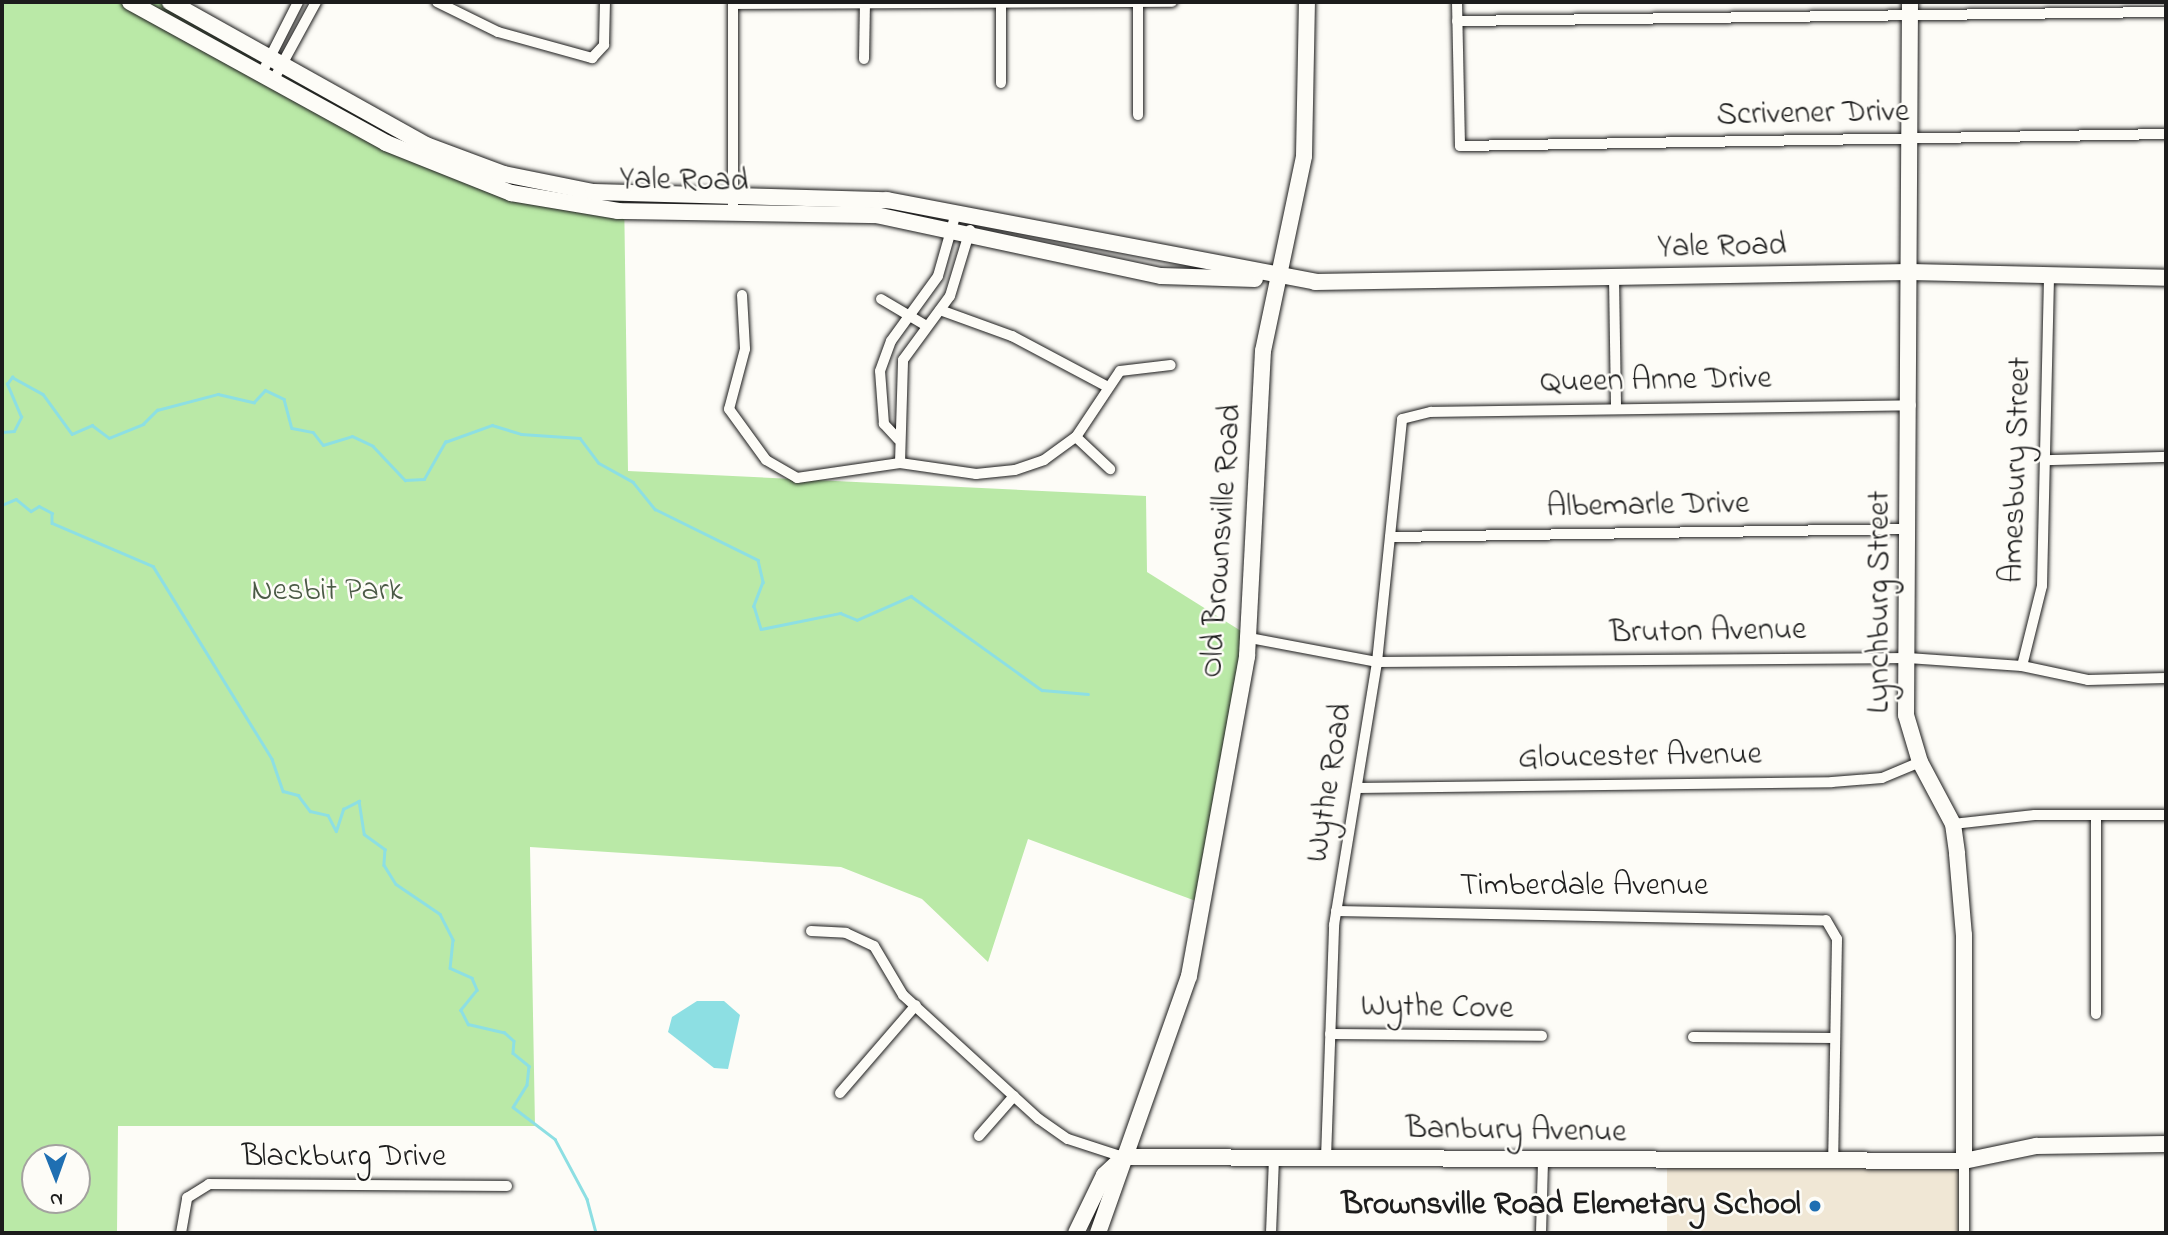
<!DOCTYPE html>
<html>
<head>
<meta charset="utf-8">
<style>
	body { margin:0 }
	#map { position:relative; width:2168px; height:1235px; overflow:hidden; background:#fdfcf7; font-family:"Indie Flower",sans-serif }
	div>[style] { position:absolute }
	.built>* { inset:0; background:#f0e7d5; transform-origin:0 0 }
	.green>* { inset:0; background:#bae9a7 }
	.water>* { inset:0; background:#8ddfe3 }
	.stream>* { height:2.5px; margin:-1.25px; padding:0 1.25px; transform-origin:1.25px; border-radius:1.25px; background:#8ddfe3 }
	.roads { filter:drop-shadow(0 0 2px #1c1c1c) drop-shadow(0 0 2px #1c1c1c) }
	.street>* { height:10px; margin:-5px; padding:0 5px; transform-origin:5px; border-radius:5px; background:#fdfcf7 }
	.secondary>* { height:16px; margin:-8px; padding:0 8px; transform-origin:8px; border-radius:8px; background:#fdfcf7 }
	.dots>* { width:19px; height:19px; translate:-50% -50%; box-sizing:border-box; border:4px solid #fdfcf7; border-radius:50% }
	span { translate:-50% -50%; white-space:nowrap; text-align:center; line-height:1.15; -webkit-text-stroke:5px #fdfcf7; paint-order:stroke }
	.street-label { font-size:32px; color:#1c1c1c }
	.park-label { font-size:32px; color:#4b5a46 }
	.poi-label { font-size:32px; color:#1c1c1c; font-weight:700 }
	.right { translate:-100% -50%; text-align:right }
	.frame { position:absolute; inset:0; border:4px solid #1c1c1c; pointer-events:none }
	.north { position:absolute; left:21px; top:1144px; width:70px; height:70px; box-sizing:border-box; background:#fdfcf7; border:2px solid #a3a29f; border-radius:50%; rotate:179deg; font-size:19px; font-weight:700; line-height:28px; text-align:center; color:#1c1c1c }
	.north::after { content:''; display:block; margin:auto; width:24px; height:32px; background:#1f6fb2; clip-path:polygon(50% 0,100% 100%,50% 72%,0 100%) }
</style>
</head>
<body>
<div id="map">
	<div class="built">
		<i style="left:1964px;top:1161px;width:72px;height:297px;rotate:90deg"></i>
	</div>
	<div class="green">
		<i style="clip-path:polygon(evenodd,2px 2px,176px 2px,423px 141px,490px 167px,624px 191px,628px 471px,1146px 496px,1147px 572px,1249px 636px,1204px 904px,1028px 839px,988px 962px,922px 899px,841px 867px,530px 847px,535px 1126px,118px 1126px,117px 1233px,2px 1233px,2px 2px,35px 1158px,77px 1158px,77px 1200px,35px 1200px,35px 1158px)"></i>
	</div>
	<div class="water">
		<i style="clip-path:polygon(697px 1001px,724px 1001px,740px 1015px,728px 1069px,714px 1068px,668px 1032px,672px 1017px)"></i>
	</div>
	<div class="stream">
		<i style="left:2px;top:432px;width:12px;rotate:-5deg"></i>
		<i style="left:14px;top:431px;width:16px;rotate:-63deg"></i>
		<i style="left:21px;top:417px;width:36px;rotate:-113deg"></i>
		<i style="left:7px;top:384px;width:9px;rotate:-54deg"></i>
		<i style="left:12px;top:377px;width:35px;rotate:29deg"></i>
		<i style="left:43px;top:394px;width:49px;rotate:54.1deg"></i>
		<i style="left:72px;top:434px;width:22px;rotate:-24deg"></i>
		<i style="left:92px;top:425px;width:21px;rotate:37deg"></i>
		<i style="left:109px;top:438px;width:37px;rotate:-22deg"></i>
		<i style="left:143px;top:424px;width:20px;rotate:-45deg"></i>
		<i style="left:157px;top:410px;width:63px;rotate:-14.7deg"></i>
		<i style="left:218px;top:394px;width:37px;rotate:13deg"></i>
		<i style="left:254px;top:402px;width:16px;rotate:-47deg"></i>
		<i style="left:265px;top:390px;width:21px;rotate:25deg"></i>
		<i style="left:284px;top:399px;width:30px;rotate:75deg"></i>
		<i style="left:292px;top:428px;width:21px;rotate:11deg"></i>
		<i style="left:313px;top:432px;width:16px;rotate:52deg"></i>
		<i style="left:323px;top:445px;width:30px;rotate:-17deg"></i>
		<i style="left:352px;top:436px;width:23px;rotate:25deg"></i>
		<i style="left:373px;top:446px;width:47px;rotate:46.7deg"></i>
		<i style="left:405px;top:480px;width:19px;rotate:-3deg"></i>
		<i style="left:424px;top:479px;width:43px;rotate:-60.4deg"></i>
		<i style="left:445px;top:442px;width:50px;rotate:-19.9deg"></i>
		<i style="left:492px;top:425px;width:30px;rotate:17deg"></i>
		<i style="left:521px;top:434px;width:59px;rotate:3.9deg"></i>
		<i style="left:580px;top:438px;width:31px;rotate:53deg"></i>
		<i style="left:599px;top:463px;width:39px;rotate:29deg"></i>
		<i style="left:633px;top:482px;width:35px;rotate:51deg"></i>
		<i style="left:655px;top:509px;width:115px;rotate:26.3deg"></i>
		<i style="left:758px;top:560px;width:23px;rotate:77deg"></i>
		<i style="left:763px;top:582px;width:26px;rotate:111deg"></i>
		<i style="left:754px;top:606px;width:24px;rotate:73deg"></i>
		<i style="left:761px;top:629px;width:81px;rotate:-11.4deg"></i>
		<i style="left:840px;top:613px;width:18px;rotate:22deg"></i>
		<i style="left:857px;top:620px;width:59px;rotate:-24deg"></i>
		<i style="left:911px;top:596px;width:161px;rotate:35.7deg"></i>
		<i style="left:1042px;top:690px;width:46px;rotate:5deg"></i>
		<i style="left:2px;top:505px;width:15px;rotate:-23deg"></i>
		<i style="left:16px;top:499px;width:19px;rotate:39deg"></i>
		<i style="left:31px;top:511px;width:9px;rotate:-32deg"></i>
		<i style="left:39px;top:506px;width:15px;rotate:28deg"></i>
		<i style="left:52px;top:513px;width:10px;rotate:90deg"></i>
		<i style="left:52px;top:523px;width:110px;rotate:23.1deg"></i>
		<i style="left:153px;top:566px;width:227px;rotate:58.3deg"></i>
		<i style="left:272px;top:759px;width:34px;rotate:71deg"></i>
		<i style="left:283px;top:791px;width:16px;rotate:15deg"></i>
		<i style="left:298px;top:795px;width:20px;rotate:53deg"></i>
		<i style="left:310px;top:811px;width:18px;rotate:13deg"></i>
		<i style="left:328px;top:815px;width:18px;rotate:63deg"></i>
		<i style="left:336px;top:831px;width:23px;rotate:-72deg"></i>
		<i style="left:343px;top:809px;width:18px;rotate:-27deg"></i>
		<i style="left:359px;top:801px;width:33px;rotate:81deg"></i>
		<i style="left:364px;top:834px;width:26px;rotate:36deg"></i>
		<i style="left:385px;top:849px;width:16px;rotate:94deg"></i>
		<i style="left:384px;top:865px;width:22px;rotate:58deg"></i>
		<i style="left:396px;top:884px;width:53px;rotate:34.3deg"></i>
		<i style="left:440px;top:914px;width:29px;rotate:63deg"></i>
		<i style="left:453px;top:940px;width:28px;rotate:96deg"></i>
		<i style="left:450px;top:968px;width:24px;rotate:24deg"></i>
		<i style="left:472px;top:978px;width:13px;rotate:67deg"></i>
		<i style="left:477px;top:990px;width:26px;rotate:129deg"></i>
		<i style="left:461px;top:1010px;width:16px;rotate:63deg"></i>
		<i style="left:468px;top:1024px;width:37px;rotate:13deg"></i>
		<i style="left:504px;top:1032px;width:13px;rotate:42deg"></i>
		<i style="left:514px;top:1041px;width:12px;rotate:95deg"></i>
		<i style="left:513px;top:1053px;width:21px;rotate:39deg"></i>
		<i style="left:529px;top:1066px;width:19px;rotate:96deg"></i>
		<i style="left:527px;top:1085px;width:26px;rotate:122deg"></i>
		<i style="left:513px;top:1107px;width:53px;rotate:37.3deg"></i>
		<i style="left:555px;top:1139px;width:68px;rotate:61.9deg"></i>
		<i style="left:587px;top:1199px;width:35px;rotate:75deg"></i>
	</div>
	<div class="roads">
		<div class="street">
			<i style="left:437px;top:2px;width:68px;rotate:26.2deg"></i>
			<i style="left:498px;top:32px;width:98px;rotate:15.5deg"></i>
			<i style="left:592px;top:58px;width:18px;rotate:-47deg"></i>
			<i style="left:604px;top:45px;width:43px;rotate:-88.7deg"></i>
			<i style="left:1457px;top:2px;width:144px;rotate:88.8deg"></i>
			<i style="left:1460px;top:146px;width:706px;rotate:-0.97deg"></i>
			<i style="left:733px;top:4px;width:439px;rotate:-0.3deg"></i>
			<i style="left:1138px;top:5px;width:110px;rotate:90deg"></i>
			<i style="left:1457px;top:21px;width:709px;rotate:-0.73deg"></i>
			<i style="left:864px;top:59px;width:55px;rotate:-89deg"></i>
			<i style="left:262px;top:73px;width:80px;rotate:-63.1deg"></i>
			<i style="left:274px;top:79px;width:88px;rotate:-61.4deg"></i>
			<i style="left:1001px;top:83px;width:79px;rotate:-90deg"></i>
			<i style="left:733px;top:211px;width:209px;rotate:-90deg"></i>
			<i style="left:1614px;top:278px;width:131px;rotate:89.1deg"></i>
			<i style="left:742px;top:295px;width:54px;rotate:86.8deg"></i>
			<i style="left:745px;top:349px;width:62px;rotate:104.9deg"></i>
			<i style="left:729px;top:409px;width:63px;rotate:54deg"></i>
			<i style="left:766px;top:460px;width:36px;rotate:30deg"></i>
			<i style="left:797px;top:478px;width:104px;rotate:-8.3deg"></i>
			<i style="left:900px;top:463px;width:77px;rotate:8.2deg"></i>
			<i style="left:976px;top:474px;width:39px;rotate:-6deg"></i>
			<i style="left:1015px;top:470px;width:31px;rotate:-19deg"></i>
			<i style="left:1044px;top:460px;width:39px;rotate:-36deg"></i>
			<i style="left:1076px;top:437px;width:79px;rotate:-56.3deg"></i>
			<i style="left:1120px;top:371px;width:51px;rotate:-6.7deg"></i>
			<i style="left:881px;top:299px;width:51px;rotate:30.6deg"></i>
			<i style="left:940px;top:310px;width:77px;rotate:19.9deg"></i>
			<i style="left:1012px;top:336px;width:106px;rotate:28deg"></i>
			<i style="left:1076px;top:437px;width:47px;rotate:43.3deg"></i>
			<i style="left:898px;top:439px;width:21px;rotate:-133deg"></i>
			<i style="left:884px;top:424px;width:53px;rotate:-94.3deg"></i>
			<i style="left:880px;top:371px;width:32px;rotate:-70deg"></i>
			<i style="left:891px;top:341px;width:80px;rotate:-54.1deg"></i>
			<i style="left:938px;top:276px;width:66px;rotate:-74.1deg"></i>
			<i style="left:2049px;top:460px;width:117px;rotate:-1.5deg"></i>
			<i style="left:900px;top:463px;width:103px;rotate:-88.3deg"></i>
			<i style="left:903px;top:360px;width:79px;rotate:-53.7deg"></i>
			<i style="left:950px;top:296px;width:69px;rotate:-73.1deg"></i>
			<i style="left:1390px;top:537px;width:517px;rotate:-0.89deg"></i>
			<i style="left:1250px;top:638px;width:129px;rotate:10.7deg"></i>
			<i style="left:1377px;top:662px;width:531px;rotate:-0.43deg"></i>
			<i style="left:1908px;top:658px;width:114px;rotate:4deg"></i>
			<i style="left:2022px;top:666px;width:67px;rotate:12deg"></i>
			<i style="left:2088px;top:680px;width:78px;rotate:-1.5deg"></i>
			<i style="left:2022px;top:666px;width:82px;rotate:-76deg"></i>
			<i style="left:2042px;top:586px;width:311px;rotate:-88.7deg"></i>
			<i style="left:1357px;top:788px;width:475px;rotate:-0.7deg"></i>
			<i style="left:1832px;top:782px;width:50px;rotate:-4.6deg"></i>
			<i style="left:1882px;top:778px;width:41px;rotate:-22.8deg"></i>
			<i style="left:1953px;top:824px;width:82px;rotate:-6.3deg"></i>
			<i style="left:2035px;top:815px;width:131px"></i>
			<i style="left:1336px;top:911px;width:490px;rotate:1.1deg"></i>
			<i style="left:1826px;top:920px;width:22px;rotate:60deg"></i>
			<i style="left:1837px;top:939px;width:222px;rotate:91deg"></i>
			<i style="left:811px;top:931px;width:35px;rotate:3deg"></i>
			<i style="left:846px;top:933px;width:31px;rotate:25deg"></i>
			<i style="left:874px;top:946px;width:57px;rotate:59.4deg"></i>
			<i style="left:903px;top:995px;width:184px;rotate:42.4deg"></i>
			<i style="left:1039px;top:1119px;width:35px;rotate:35deg"></i>
			<i style="left:1068px;top:1139px;width:58px;rotate:18.1deg"></i>
			<i style="left:2096px;top:1014px;width:199px;rotate:-90deg"></i>
			<i style="left:1330px;top:1034px;width:212px;rotate:0.5deg"></i>
			<i style="left:1693px;top:1037px;width:142px;rotate:0.4deg"></i>
			<i style="left:840px;top:1093px;width:116px;rotate:-49.2deg"></i>
			<i style="left:979px;top:1136px;width:53px;rotate:-48.8deg"></i>
			<i style="left:1326px;top:1158px;width:233px;rotate:-88deg"></i>
			<i style="left:1334px;top:925px;width:266px;rotate:-80.7deg"></i>
			<i style="left:1377px;top:662px;width:244px;rotate:-84.1deg"></i>
			<i style="left:1402px;top:419px;width:30px;rotate:-14deg"></i>
			<i style="left:1431px;top:412px;width:480px;rotate:-0.8deg"></i>
			<i style="left:1964px;top:1161px;width:72px;rotate:90deg"></i>
			<i style="left:181px;top:1233px;width:36px;rotate:-80deg"></i>
			<i style="left:187px;top:1198px;width:26px;rotate:-32deg"></i>
			<i style="left:209px;top:1184px;width:298px;rotate:0.4deg"></i>
			<i style="left:1271px;top:1233px;width:74px;rotate:-87.7deg"></i>
			<i style="left:1541px;top:1233px;width:73px;rotate:-88.4deg"></i>
		</div>
		<div class="secondary">
			<i style="left:130px;top:2px;width:292px;rotate:28.8deg"></i>
			<i style="left:386px;top:143px;width:135px;rotate:21.8deg"></i>
			<i style="left:511px;top:193px;width:109px;rotate:9.5deg"></i>
			<i style="left:618px;top:211px;width:258px;rotate:0.9deg"></i>
			<i style="left:876px;top:215px;width:291px;rotate:12.1deg"></i>
			<i style="left:1161px;top:276px;width:94px;rotate:1.8deg"></i>
			<i style="left:170px;top:2px;width:293px;rotate:29.2deg"></i>
			<i style="left:426px;top:145px;width:83px;rotate:20.4deg"></i>
			<i style="left:504px;top:174px;width:91px;rotate:11.4deg"></i>
			<i style="left:593px;top:192px;width:294px;rotate:1.6deg"></i>
			<i style="left:887px;top:200px;width:436px;rotate:10.8deg"></i>
			<i style="left:1315px;top:282px;width:595px;rotate:-0.96deg"></i>
			<i style="left:1910px;top:272px;width:256px;rotate:1.3deg"></i>
			<i style="left:1910px;top:2px;width:713px;rotate:90.32deg"></i>
			<i style="left:1906px;top:715px;width:49px;rotate:73.4deg"></i>
			<i style="left:1920px;top:762px;width:70px;rotate:62deg"></i>
			<i style="left:1953px;top:824px;width:30px;rotate:82deg"></i>
			<i style="left:1957px;top:854px;width:81px;rotate:85.1deg"></i>
			<i style="left:1964px;top:935px;width:226px;rotate:90deg"></i>
			<i style="left:1123px;top:1157px;width:841px;rotate:0.27deg"></i>
			<i style="left:1964px;top:1161px;width:74px;rotate:-11.8deg"></i>
			<i style="left:2036px;top:1146px;width:130px;rotate:-0.9deg"></i>
			<i style="left:1076px;top:1233px;width:64px;rotate:-64.2deg"></i>
			<i style="left:1104px;top:1175px;width:26px;rotate:-43deg"></i>
			<i style="left:1098px;top:1233px;width:273px;rotate:-70.5deg"></i>
			<i style="left:1189px;top:976px;width:325px;rotate:-79.7deg"></i>
			<i style="left:1247px;top:656px;width:305px;rotate:-87deg"></i>
			<i style="left:1263px;top:351px;width:199px;rotate:-78.1deg"></i>
			<i style="left:1304px;top:156px;width:154px;rotate:-88.9deg"></i>
		</div>
	</div>
	<div class="dots">
		<i style="left:1815px;top:1206px;background:#1f6fb2"></i>
	</div>
	<div class="street-label">
		<span style="left:1813px;top:115px;rotate:-1deg">Scrivener Drive</span>
		<span style="left:684px;top:182px;rotate:1deg">Yale Road</span>
		<span style="left:1722px;top:248px;rotate:-1deg">Yale Road</span>
		<span style="left:1656px;top:382px;rotate:-1deg">Queen Anne Drive</span>
		<span style="left:2018px;top:470px;rotate:-88deg">Amesbury Street</span>
		<span style="left:1648px;top:507px;rotate:-1deg">Albemarle Drive</span>
		<span style="left:1223px;top:541px;rotate:-86deg">Old Brownsville Road</span>
		<span style="left:1881px;top:602px;rotate:-90deg">Lynchburg Street</span>
		<span style="left:1708px;top:633px;rotate:-1deg">Bruton Avenue</span>
		<span style="left:1640px;top:758px;rotate:-1deg">Gloucester Avenue</span>
		<span style="left:1331px;top:783px;rotate:-81deg">Wythe Road</span>
		<span style="left:1584px;top:887px">Timberdale Avenue</span>
		<span style="left:1437px;top:1009px;rotate:1deg">Wythe Cove</span>
		<span style="left:1516px;top:1132px;rotate:1deg">Banbury Avenue</span>
		<span style="left:344px;top:1158px">Blackburg Drive</span>
	</div>
	<div class="park-label">
		<span style="left:327px;top:592px">Nesbit Park</span>
	</div>
	<div class="poi-label">
		<span class="right" style="left:1801px;top:1206px">Brownsville Road Elemetary School</span>
	</div>
	<div class="frame"></div>
	<div class="north">N</div>
</div>
</body>
</html>
